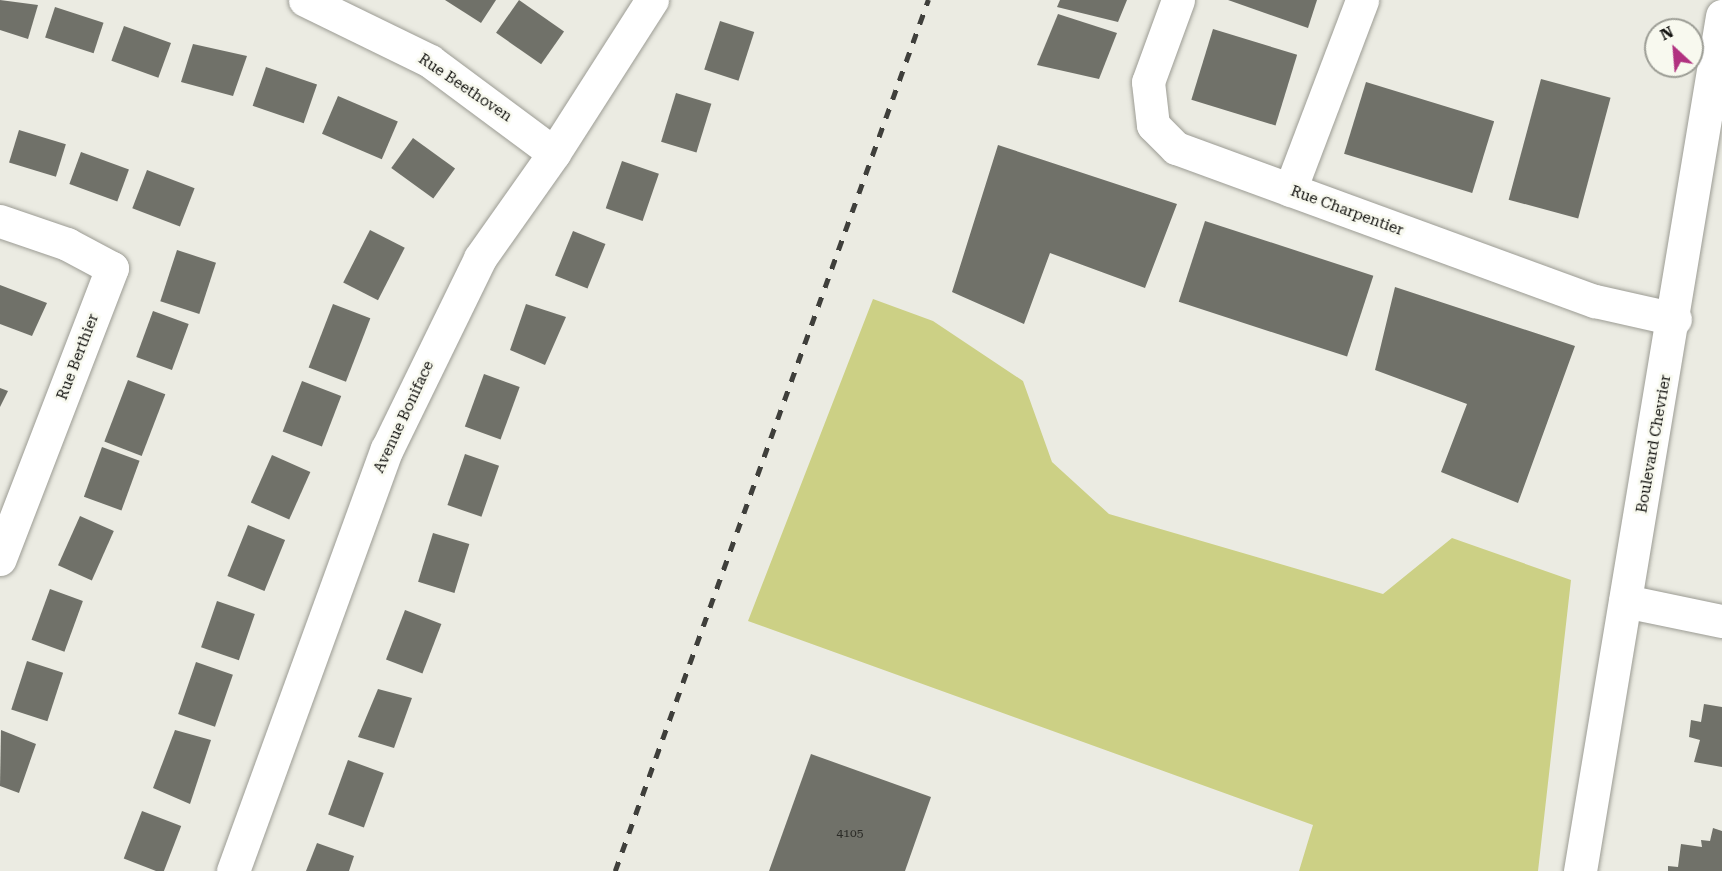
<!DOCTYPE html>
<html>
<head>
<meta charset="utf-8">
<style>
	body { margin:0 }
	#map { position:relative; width:1722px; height:871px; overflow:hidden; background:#ebebe2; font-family:"Roboto Serif",serif }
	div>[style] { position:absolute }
	.green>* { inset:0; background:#ccd085 }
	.building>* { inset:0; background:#707169; transform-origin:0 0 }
	.roads { filter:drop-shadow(0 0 2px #9c9c94) drop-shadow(0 0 2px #9c9c94) }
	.minor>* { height:33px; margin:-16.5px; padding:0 16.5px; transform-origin:16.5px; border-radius:16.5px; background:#fff }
	.tertiary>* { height:33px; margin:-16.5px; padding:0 16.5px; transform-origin:16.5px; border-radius:16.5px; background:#fff }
	.rail>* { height:4.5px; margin-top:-2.25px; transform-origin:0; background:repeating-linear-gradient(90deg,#3f3f3b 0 10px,transparent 0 20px) }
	span { translate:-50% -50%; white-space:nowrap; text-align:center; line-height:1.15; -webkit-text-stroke:5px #f8f9ef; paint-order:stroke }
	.number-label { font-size:12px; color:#2a2a26 }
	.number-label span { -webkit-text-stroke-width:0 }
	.street-label { font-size:15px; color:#12120f }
	.north { position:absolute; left:1644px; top:18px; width:60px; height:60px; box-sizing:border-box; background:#f8f9ef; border:2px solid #9c9d95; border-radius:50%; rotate:334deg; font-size:16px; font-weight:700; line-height:24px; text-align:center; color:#12120f }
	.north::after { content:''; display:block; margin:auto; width:21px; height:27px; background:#b13280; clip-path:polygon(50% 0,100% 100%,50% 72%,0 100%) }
</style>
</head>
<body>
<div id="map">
	<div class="green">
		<i style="clip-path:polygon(873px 299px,933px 321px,1023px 381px,1052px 462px,1109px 514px,1383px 594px,1452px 538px,1571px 580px,1538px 871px,1299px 871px,1313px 825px,748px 621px)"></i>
	</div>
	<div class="building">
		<i style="clip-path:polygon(0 0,38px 5px,28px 39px,0 30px)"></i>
		<i style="clip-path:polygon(445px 0,496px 0,481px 23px)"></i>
		<i style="left:519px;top:0;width:55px;height:40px;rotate:35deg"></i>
		<i style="clip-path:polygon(1060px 0,1127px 0,1118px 22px,1057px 7px)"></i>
		<i style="clip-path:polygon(1228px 0,1317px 0,1308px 28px)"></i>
		<i style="left:55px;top:7px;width:51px;height:32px;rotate:18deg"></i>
		<i style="clip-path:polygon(1058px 14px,1117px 33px,1099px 79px,1037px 65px)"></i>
		<i style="left:720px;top:21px;width:36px;height:51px;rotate:18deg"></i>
		<i style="left:124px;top:26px;width:50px;height:37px;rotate:20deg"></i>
		<i style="left:1213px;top:29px;width:88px;height:74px;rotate:17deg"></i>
		<i style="clip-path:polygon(193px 44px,247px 56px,233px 96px,181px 82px)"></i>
		<i style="left:266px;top:67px;width:54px;height:41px;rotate:19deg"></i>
		<i style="left:1541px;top:79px;width:72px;height:125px;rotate:15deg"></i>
		<i style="left:1366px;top:82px;width:134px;height:75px;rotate:17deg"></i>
		<i style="left:676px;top:93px;width:37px;height:51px;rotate:17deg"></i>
		<i style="left:338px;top:96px;width:65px;height:41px;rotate:23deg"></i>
		<i style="left:19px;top:130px;width:49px;height:34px;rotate:17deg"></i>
		<i style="left:413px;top:138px;width:52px;height:37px;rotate:36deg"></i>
		<i style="clip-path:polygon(998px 145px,1177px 204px,1145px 288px,1050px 253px,1024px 324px,952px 292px)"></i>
		<i style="left:81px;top:152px;width:51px;height:34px;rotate:20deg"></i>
		<i style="left:622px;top:161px;width:39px;height:50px;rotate:19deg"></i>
		<i style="left:147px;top:170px;width:51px;height:41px;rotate:21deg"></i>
		<i style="left:1205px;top:221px;width:177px;height:85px;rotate:18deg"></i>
		<i style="left:370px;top:230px;width:39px;height:59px;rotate:27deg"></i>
		<i style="left:573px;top:231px;width:35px;height:48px;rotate:22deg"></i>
		<i style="left:177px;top:250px;width:41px;height:54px;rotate:18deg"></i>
		<i style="clip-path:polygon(0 285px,47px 303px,32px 336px,0 324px)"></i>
		<i style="clip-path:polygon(1395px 287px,1575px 346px,1518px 503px,1441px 472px,1467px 404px,1375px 370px)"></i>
		<i style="left:333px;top:304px;width:40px;height:68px;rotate:21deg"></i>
		<i style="clip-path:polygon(526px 304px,566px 317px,545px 365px,510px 350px)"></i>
		<i style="left:153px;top:311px;width:38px;height:49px;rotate:20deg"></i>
		<i style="left:484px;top:374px;width:38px;height:56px;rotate:20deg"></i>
		<i style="left:128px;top:380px;width:40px;height:66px;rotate:21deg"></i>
		<i style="left:302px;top:381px;width:42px;height:54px;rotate:21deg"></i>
		<i style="clip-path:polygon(0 388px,8px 391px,0 407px)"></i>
		<i style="left:102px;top:447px;width:40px;height:53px;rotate:20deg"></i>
		<i style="left:465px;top:454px;width:36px;height:54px;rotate:19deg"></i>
		<i style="left:272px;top:455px;width:42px;height:52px;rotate:24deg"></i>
		<i style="left:80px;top:516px;width:37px;height:54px;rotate:24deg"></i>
		<i style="left:248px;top:525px;width:40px;height:55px;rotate:22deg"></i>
		<i style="left:433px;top:533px;width:38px;height:51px;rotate:17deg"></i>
		<i style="left:50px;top:589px;width:35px;height:54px;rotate:20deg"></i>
		<i style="left:217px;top:601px;width:40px;height:49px;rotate:19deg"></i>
		<i style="left:405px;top:610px;width:39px;height:53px;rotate:21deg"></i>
		<i style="left:27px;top:661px;width:38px;height:51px;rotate:18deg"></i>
		<i style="left:196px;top:662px;width:39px;height:55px;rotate:19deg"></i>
		<i style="clip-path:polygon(378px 689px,412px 698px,394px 748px,358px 737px)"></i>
		<i style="clip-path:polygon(1704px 704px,1722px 707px,1722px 767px,1694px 762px,1700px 740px,1689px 737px,1691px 720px,1701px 722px)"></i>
		<i style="clip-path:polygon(1px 730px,36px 744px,19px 793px,0 786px)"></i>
		<i style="clip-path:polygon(175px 730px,211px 740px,190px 804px,153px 788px)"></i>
		<i style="clip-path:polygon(811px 754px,931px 797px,905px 871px,769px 871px)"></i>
		<i style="left:348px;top:760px;width:38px;height:58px;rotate:20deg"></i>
		<i style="left:142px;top:811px;width:42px;height:51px;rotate:21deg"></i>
		<i style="clip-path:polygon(1713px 828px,1722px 831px,1722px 871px,1668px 871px,1668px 866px,1678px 867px,1681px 844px,1702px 847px,1701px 840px,1710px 841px)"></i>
		<i style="clip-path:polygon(317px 843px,354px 856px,349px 871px,306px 871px)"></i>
	</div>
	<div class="roads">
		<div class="minor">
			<i style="left:305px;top:0;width:139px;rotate:26deg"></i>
			<i style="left:430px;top:61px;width:154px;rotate:36.6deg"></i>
			<i style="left:1178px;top:0;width:87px;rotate:110.1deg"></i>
			<i style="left:1148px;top:82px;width:43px;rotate:83.4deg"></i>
			<i style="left:1153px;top:125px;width:33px;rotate:45deg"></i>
			<i style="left:1176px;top:148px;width:446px;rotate:20.1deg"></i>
			<i style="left:1595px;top:301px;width:82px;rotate:12.7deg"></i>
			<i style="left:1290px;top:190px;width:203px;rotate:-69.2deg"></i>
			<i style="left:0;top:221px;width:71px;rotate:18.9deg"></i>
			<i style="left:67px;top:244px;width:51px;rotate:28.1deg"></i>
			<i style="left:112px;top:268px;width:312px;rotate:111.1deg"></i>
			<i style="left:1625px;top:601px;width:99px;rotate:11.7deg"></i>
			<i style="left:233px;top:871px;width:449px;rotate:-70deg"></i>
			<i style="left:387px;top:449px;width:212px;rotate:-64deg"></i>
			<i style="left:480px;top:258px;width:128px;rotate:-54.8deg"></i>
			<i style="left:554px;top:153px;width:182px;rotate:-57.4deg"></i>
		</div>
		<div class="tertiary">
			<i style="left:1580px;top:871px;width:867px;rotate:-80.57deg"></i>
		</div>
	</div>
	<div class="rail">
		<i style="left:615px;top:871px;width:926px;rotate:-70.23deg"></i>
	</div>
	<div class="number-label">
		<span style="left:850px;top:834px">4105</span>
	</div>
	<div class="street-label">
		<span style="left:465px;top:88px;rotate:34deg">Rue Beethoven</span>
		<span style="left:1347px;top:211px;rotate:20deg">Rue Charpentier</span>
		<span style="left:78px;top:357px;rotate:-69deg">Rue Berthier</span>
		<span style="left:404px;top:417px;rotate:-65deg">Avenue Boniface</span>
		<span style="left:1654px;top:444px;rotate:-80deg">Boulevard Chevrier</span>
	</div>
	<div class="north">N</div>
</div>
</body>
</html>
